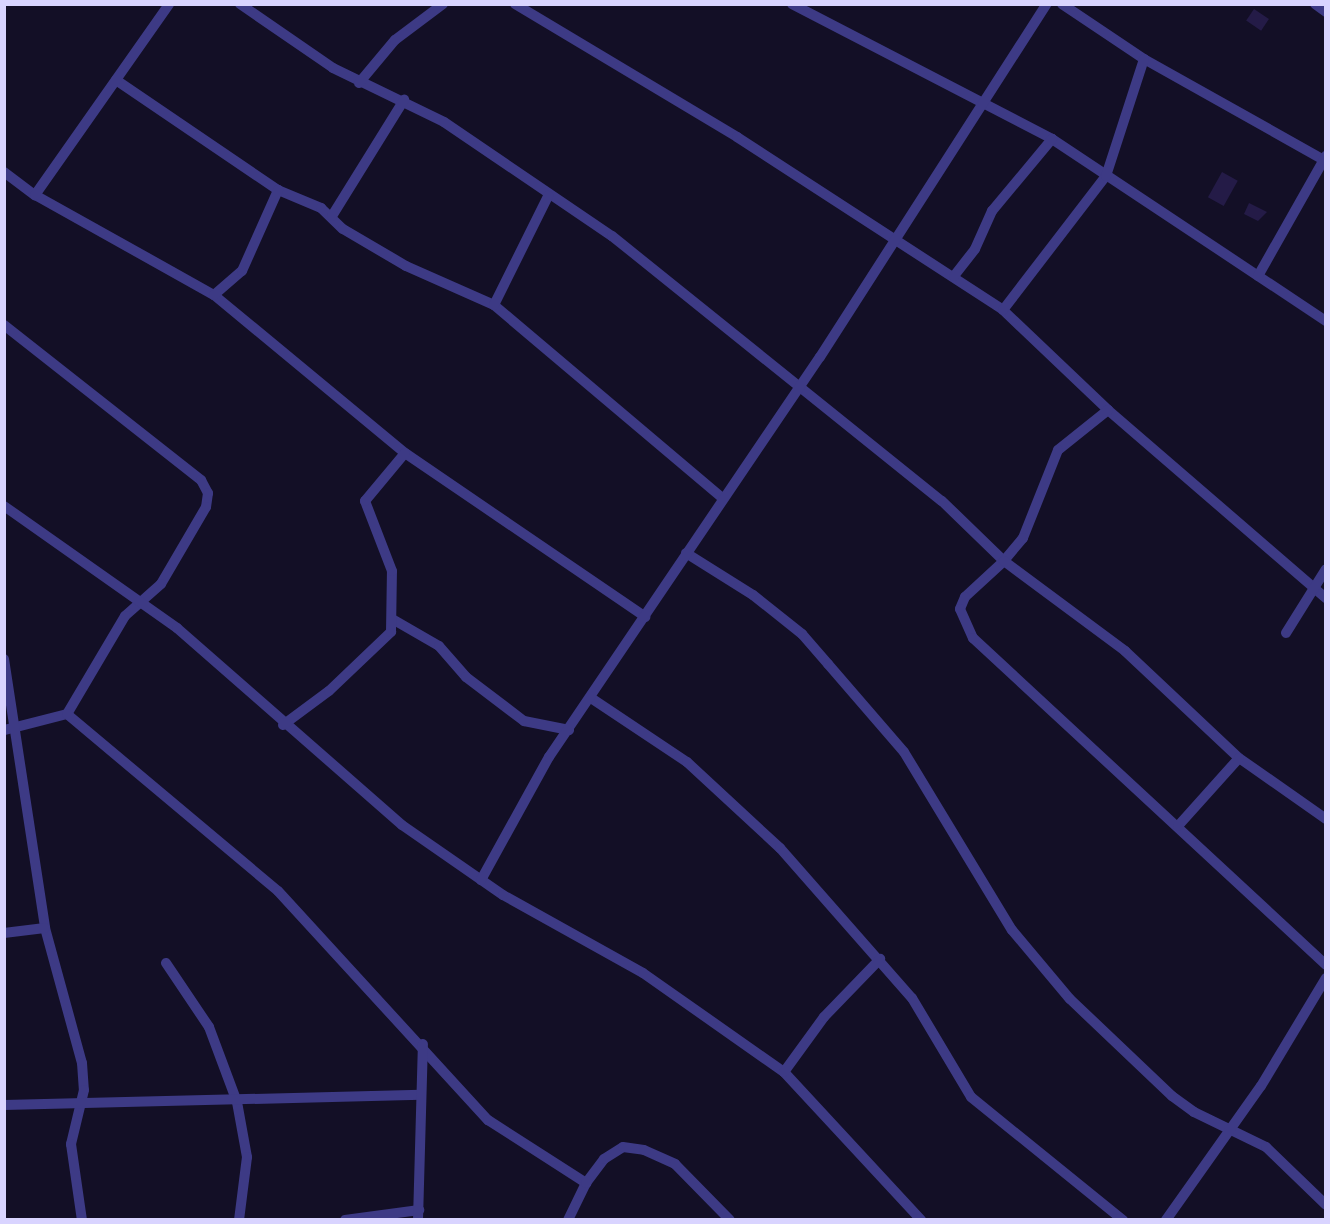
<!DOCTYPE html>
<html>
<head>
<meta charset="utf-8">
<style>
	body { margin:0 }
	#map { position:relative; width:1330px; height:1224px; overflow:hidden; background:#130f26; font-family:"Noto Sans",sans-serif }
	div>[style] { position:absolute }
	.building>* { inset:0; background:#241b47; transform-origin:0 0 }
	.minor>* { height:10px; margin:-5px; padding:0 5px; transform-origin:5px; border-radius:5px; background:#3d3a85 }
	span { translate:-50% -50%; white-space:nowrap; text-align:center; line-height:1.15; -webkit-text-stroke:4.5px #130f26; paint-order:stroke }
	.frame { position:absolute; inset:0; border:6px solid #d9d4ff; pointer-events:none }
</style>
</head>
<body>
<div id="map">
	<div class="building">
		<i style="left:1254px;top:9px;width:18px;height:14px;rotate:34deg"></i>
		<i style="left:1222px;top:172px;width:18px;height:29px;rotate:29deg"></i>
		<i style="clip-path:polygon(1249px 203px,1267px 212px,1258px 221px,1244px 214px)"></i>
	</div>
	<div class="minor">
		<i style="left:240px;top:4px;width:113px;rotate:34.5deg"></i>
		<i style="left:333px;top:68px;width:123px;rotate:25.9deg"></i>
		<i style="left:444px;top:122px;width:203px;rotate:34.2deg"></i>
		<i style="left:612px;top:236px;width:423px;rotate:38.8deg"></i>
		<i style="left:942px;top:501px;width:86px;rotate:44.1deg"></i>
		<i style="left:1004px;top:561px;width:53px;rotate:137.3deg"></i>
		<i style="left:965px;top:597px;width:13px;rotate:113deg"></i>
		<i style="left:960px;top:609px;width:32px;rotate:66deg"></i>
		<i style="left:973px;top:638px;width:481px;rotate:42.8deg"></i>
		<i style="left:515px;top:4px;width:259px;rotate:30.9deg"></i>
		<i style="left:737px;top:137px;width:317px;rotate:33deg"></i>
		<i style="left:1003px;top:310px;width:145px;rotate:43.6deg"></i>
		<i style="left:1108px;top:410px;width:288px;rotate:40.8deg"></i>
		<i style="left:792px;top:4px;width:293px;rotate:27.4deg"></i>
		<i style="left:1052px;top:139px;width:329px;rotate:33.6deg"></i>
		<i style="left:1062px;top:4px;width:99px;rotate:33.9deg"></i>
		<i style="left:1144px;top:59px;width:209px;rotate:29.3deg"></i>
		<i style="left:1315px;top:4px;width:14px;rotate:36deg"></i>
		<i style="left:116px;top:80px;width:196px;rotate:34.2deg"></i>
		<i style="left:278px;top:190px;width:47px;rotate:22.7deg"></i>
		<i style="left:321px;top:208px;width:30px;rotate:44deg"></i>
		<i style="left:343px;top:229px;width:73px;rotate:30.4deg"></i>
		<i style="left:406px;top:266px;width:96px;rotate:23.9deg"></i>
		<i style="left:494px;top:305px;width:299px;rotate:40.2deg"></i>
		<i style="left:359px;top:83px;width:56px;rotate:-50.1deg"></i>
		<i style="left:395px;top:40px;width:60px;rotate:-36.9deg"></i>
		<i style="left:4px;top:172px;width:39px;rotate:37deg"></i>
		<i style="left:35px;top:195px;width:205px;rotate:29.2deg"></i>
		<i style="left:214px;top:295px;width:248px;rotate:39.6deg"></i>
		<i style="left:405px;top:453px;width:291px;rotate:34.3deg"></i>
		<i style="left:35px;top:195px;width:233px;rotate:-54.9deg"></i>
		<i style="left:332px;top:216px;width:137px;rotate:-58.2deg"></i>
		<i style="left:954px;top:276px;width:34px;rotate:-52deg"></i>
		<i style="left:975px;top:249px;width:42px;rotate:-65.9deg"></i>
		<i style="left:992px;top:211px;width:94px;rotate:-50.2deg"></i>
		<i style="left:1258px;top:276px;width:138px;rotate:-60.5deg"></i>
		<i style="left:214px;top:295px;width:37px;rotate:-41deg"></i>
		<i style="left:242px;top:271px;width:89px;rotate:-66deg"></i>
		<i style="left:494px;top:305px;width:122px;rotate:-63.6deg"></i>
		<i style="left:1003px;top:310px;width:169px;rotate:-52.5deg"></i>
		<i style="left:1106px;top:176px;width:123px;rotate:-72deg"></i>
		<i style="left:4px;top:325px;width:251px;rotate:38.2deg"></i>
		<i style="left:201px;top:480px;width:15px;rotate:62deg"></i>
		<i style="left:208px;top:493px;width:14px;rotate:98deg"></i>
		<i style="left:206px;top:507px;width:89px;rotate:120.3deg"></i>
		<i style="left:161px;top:584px;width:48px;rotate:138.4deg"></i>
		<i style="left:125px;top:616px;width:114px;rotate:120.6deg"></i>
		<i style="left:67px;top:714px;width:65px;rotate:165.7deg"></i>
		<i style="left:1108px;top:410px;width:64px;rotate:141.3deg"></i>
		<i style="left:1058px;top:450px;width:95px;rotate:111.7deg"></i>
		<i style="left:1023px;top:538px;width:30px;rotate:130deg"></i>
		<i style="left:1004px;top:561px;width:151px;rotate:36.6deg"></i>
		<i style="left:1125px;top:651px;width:156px;rotate:43.2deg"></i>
		<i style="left:1239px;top:758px;width:106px;rotate:35deg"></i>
		<i style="left:4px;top:506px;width:212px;rotate:35.2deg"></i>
		<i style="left:177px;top:628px;width:299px;rotate:41.2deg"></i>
		<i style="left:402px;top:825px;width:123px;rotate:34.7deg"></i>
		<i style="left:503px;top:895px;width:160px;rotate:29.1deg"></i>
		<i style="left:643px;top:973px;width:172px;rotate:35.1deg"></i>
		<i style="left:784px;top:1072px;width:202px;rotate:47.2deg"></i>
		<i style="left:686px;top:553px;width:79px;rotate:32.1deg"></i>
		<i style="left:753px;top:595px;width:63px;rotate:38.5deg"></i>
		<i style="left:802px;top:634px;width:40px;rotate:49deg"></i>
		<i style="left:828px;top:664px;width:116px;rotate:49.2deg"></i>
		<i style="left:904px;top:752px;width:208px;rotate:58.8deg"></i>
		<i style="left:1012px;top:930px;width:90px;rotate:50deg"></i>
		<i style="left:1070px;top:999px;width:141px;rotate:43.6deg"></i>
		<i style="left:1172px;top:1096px;width:27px;rotate:36deg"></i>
		<i style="left:1194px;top:1112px;width:80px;rotate:25.9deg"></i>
		<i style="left:1266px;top:1147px;width:83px;rotate:44deg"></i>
		<i style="left:394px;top:620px;width:52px;rotate:30deg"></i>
		<i style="left:439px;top:646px;width:41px;rotate:48.9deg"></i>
		<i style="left:466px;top:677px;width:73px;rotate:37.2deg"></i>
		<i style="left:524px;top:721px;width:46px;rotate:11.3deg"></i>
		<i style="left:1286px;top:633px;width:75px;rotate:-58deg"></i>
		<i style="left:4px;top:659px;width:272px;rotate:81.3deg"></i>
		<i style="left:45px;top:928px;width:140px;rotate:74.7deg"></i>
		<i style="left:82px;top:1063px;width:27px;rotate:86deg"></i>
		<i style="left:84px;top:1090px;width:56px;rotate:103.5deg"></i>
		<i style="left:71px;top:1144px;width:77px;rotate:81.8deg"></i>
		<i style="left:591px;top:698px;width:115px;rotate:33.7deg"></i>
		<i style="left:687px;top:762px;width:127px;rotate:42.8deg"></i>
		<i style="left:780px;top:848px;width:200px;rotate:48.7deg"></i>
		<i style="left:912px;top:998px;width:115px;rotate:59.2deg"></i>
		<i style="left:971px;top:1097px;width:196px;rotate:39deg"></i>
		<i style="left:67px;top:714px;width:275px;rotate:40deg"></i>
		<i style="left:278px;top:891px;width:311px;rotate:47.5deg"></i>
		<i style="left:488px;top:1120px;width:117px;rotate:32.7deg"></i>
		<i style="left:586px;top:1183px;width:41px;rotate:115.9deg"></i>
		<i style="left:283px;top:725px;width:57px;rotate:-36.5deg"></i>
		<i style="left:329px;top:691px;width:86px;rotate:-43.6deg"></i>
		<i style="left:391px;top:632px;width:61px;rotate:-89.1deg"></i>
		<i style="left:392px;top:571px;width:75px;rotate:-111.1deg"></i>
		<i style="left:365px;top:501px;width:62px;rotate:-50.2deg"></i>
		<i style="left:1178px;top:826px;width:91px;rotate:-48.1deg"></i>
		<i style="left:481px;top:880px;width:141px;rotate:-61.1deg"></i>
		<i style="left:549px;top:757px;width:483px;rotate:-55.9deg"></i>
		<i style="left:820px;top:357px;width:420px;rotate:-57.3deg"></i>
		<i style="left:4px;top:933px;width:41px;rotate:-7deg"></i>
		<i style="left:166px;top:963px;width:77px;rotate:56.1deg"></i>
		<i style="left:209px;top:1027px;width:80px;rotate:69.5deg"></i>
		<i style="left:237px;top:1102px;width:56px;rotate:79.7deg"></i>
		<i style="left:247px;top:1157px;width:64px;rotate:97.2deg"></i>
		<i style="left:784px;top:1072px;width:68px;rotate:-54deg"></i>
		<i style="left:824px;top:1017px;width:81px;rotate:-46deg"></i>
		<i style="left:4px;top:1105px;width:417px;rotate:-1.4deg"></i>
		<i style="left:586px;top:1183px;width:30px;rotate:-53deg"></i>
		<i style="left:604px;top:1159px;width:22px;rotate:-32deg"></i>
		<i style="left:623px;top:1147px;width:21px;rotate:8deg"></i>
		<i style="left:644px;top:1150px;width:34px;rotate:24deg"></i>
		<i style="left:675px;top:1164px;width:78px;rotate:45.5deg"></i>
		<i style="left:345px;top:1220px;width:75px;rotate:-7.7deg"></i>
		<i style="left:418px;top:1220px;width:176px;rotate:-88.4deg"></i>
		<i style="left:1166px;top:1220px;width:164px;rotate:-54.7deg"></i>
		<i style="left:1261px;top:1086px;width:126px;rotate:-59deg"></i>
	</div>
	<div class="frame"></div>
</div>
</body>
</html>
